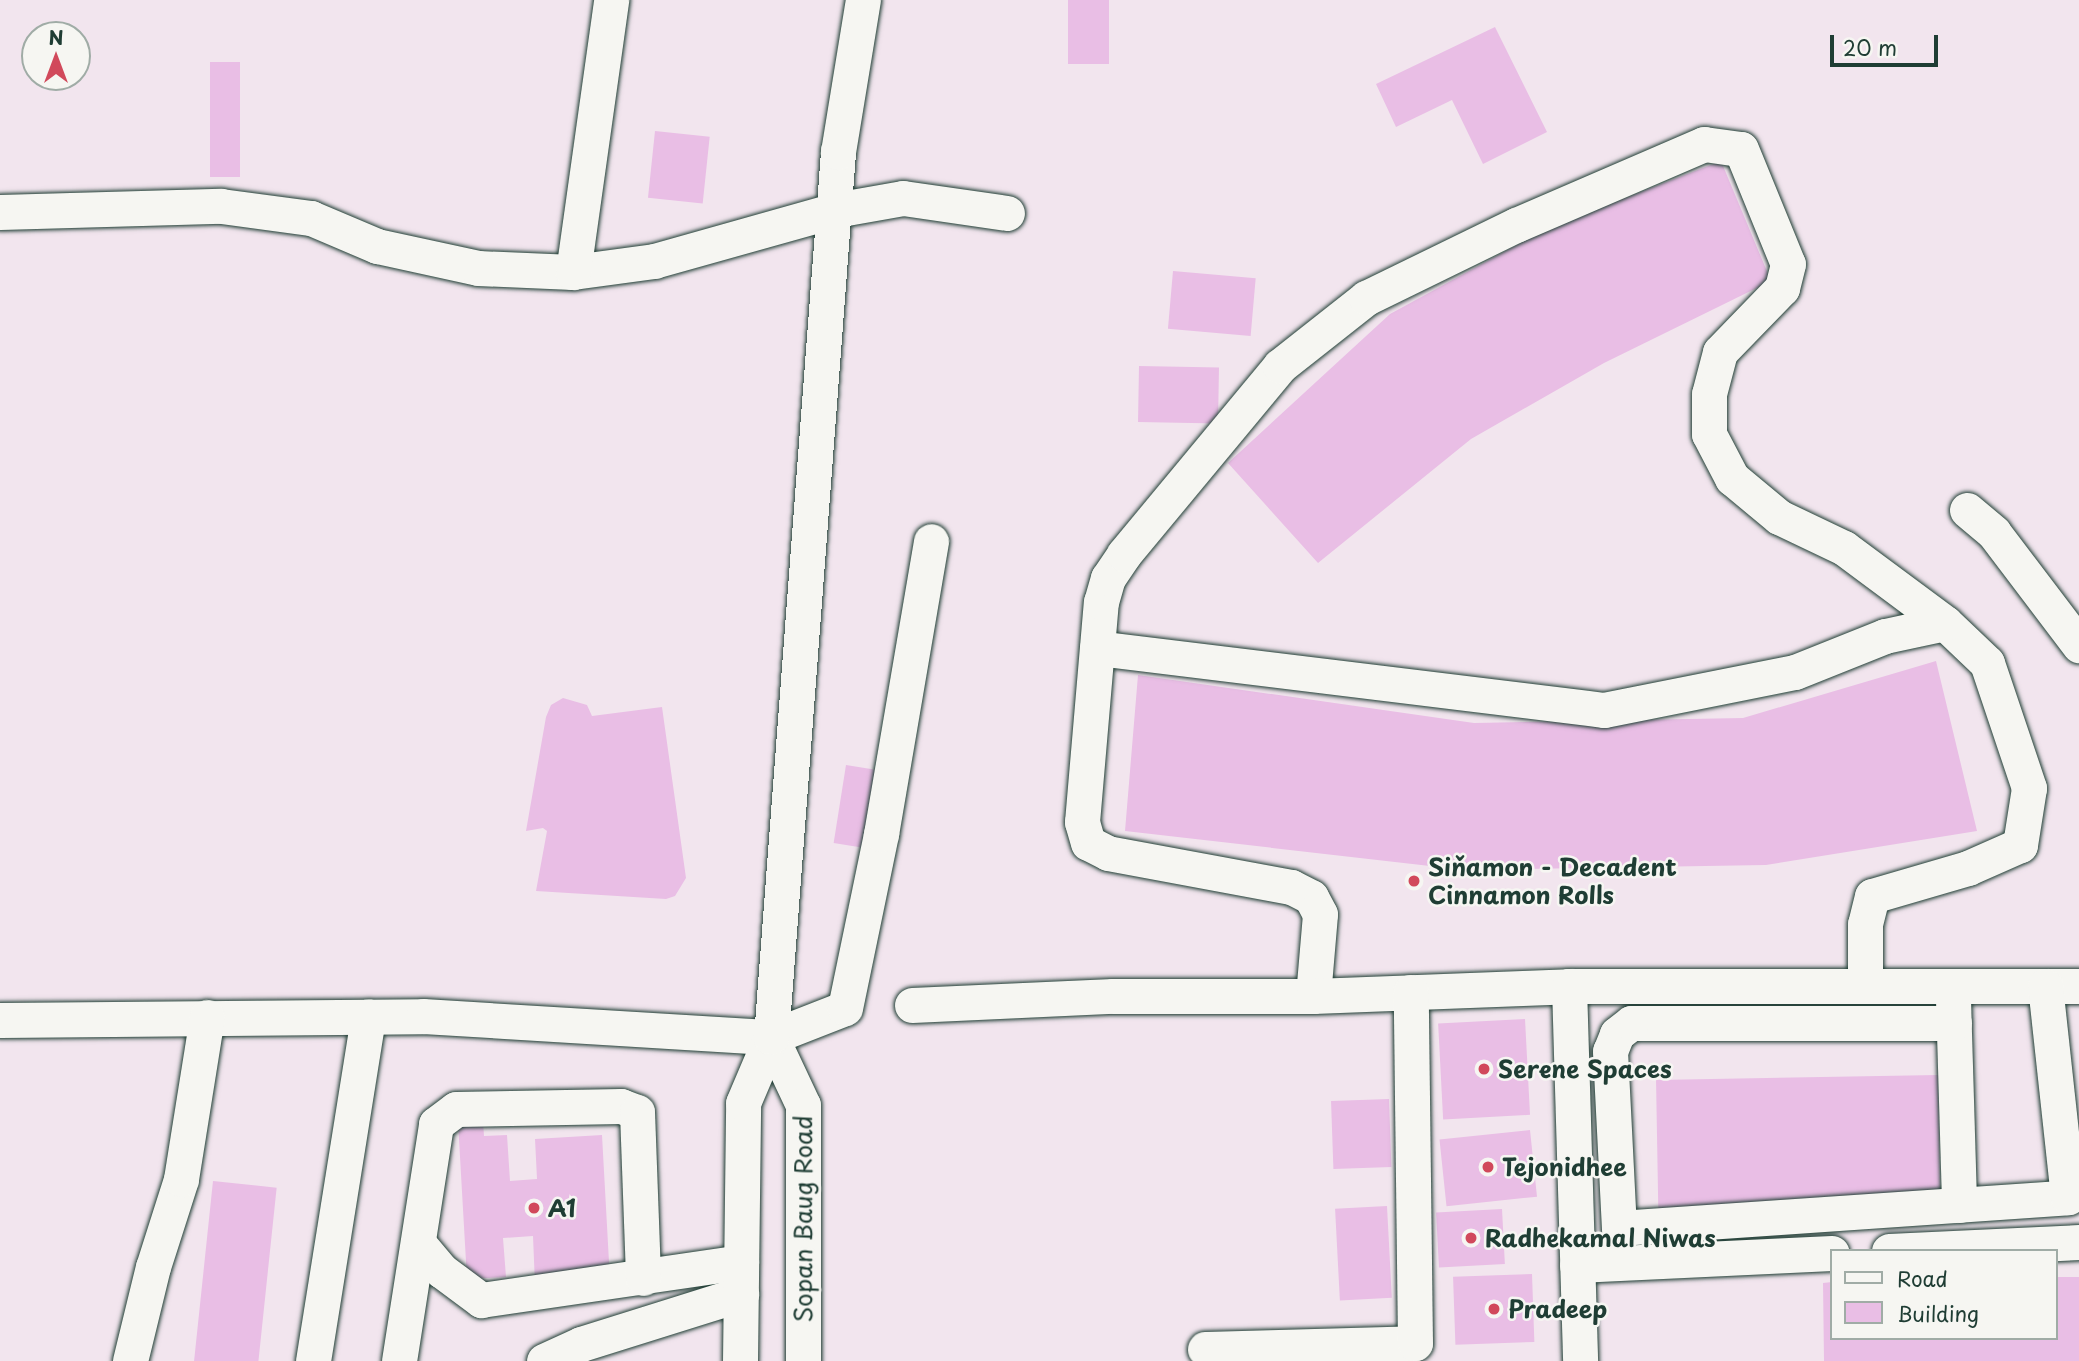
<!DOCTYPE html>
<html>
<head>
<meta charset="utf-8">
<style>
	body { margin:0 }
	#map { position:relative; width:2079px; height:1361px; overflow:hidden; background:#f2e5ee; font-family:"Playpen Sans",sans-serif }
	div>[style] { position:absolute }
	.building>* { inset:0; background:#e9bee5; transform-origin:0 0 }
	.roads { filter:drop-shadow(0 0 2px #1f3d34) drop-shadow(0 0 2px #1f3d34) }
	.minor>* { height:35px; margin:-17.5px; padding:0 17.5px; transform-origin:17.5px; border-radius:17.5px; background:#f6f6f2 }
	.dots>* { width:19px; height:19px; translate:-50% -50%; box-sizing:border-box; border:4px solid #f6f6f2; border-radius:50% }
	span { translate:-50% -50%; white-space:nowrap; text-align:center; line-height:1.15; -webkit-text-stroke:5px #f6f6f2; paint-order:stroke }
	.poi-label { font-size:24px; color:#1f3d34; font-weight:700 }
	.left { translate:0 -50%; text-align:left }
	.street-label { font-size:24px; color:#1f3d34 }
	.legend { position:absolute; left:1830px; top:1249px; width:228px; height:91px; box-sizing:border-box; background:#f6f6f2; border:2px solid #a0aca6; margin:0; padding:9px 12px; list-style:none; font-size:21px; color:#1f3d34 }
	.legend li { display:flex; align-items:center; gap:14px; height:35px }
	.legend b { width:35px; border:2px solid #a0aca6 }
	.north { position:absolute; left:21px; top:21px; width:70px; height:70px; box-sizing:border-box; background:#f6f6f2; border:2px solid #a0aca6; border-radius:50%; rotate:0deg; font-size:19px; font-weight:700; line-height:28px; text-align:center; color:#1f3d34 }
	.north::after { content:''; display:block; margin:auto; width:24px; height:32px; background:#d1495b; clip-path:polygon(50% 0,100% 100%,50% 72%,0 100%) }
	.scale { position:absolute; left:1830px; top:35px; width:108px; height:32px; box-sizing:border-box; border:4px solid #1f3d34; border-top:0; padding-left:9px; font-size:21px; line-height:24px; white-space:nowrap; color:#1f3d34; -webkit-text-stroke:5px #f6f6f2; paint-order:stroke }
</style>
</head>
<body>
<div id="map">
	<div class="building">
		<i style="left:1068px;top:0;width:41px;height:64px"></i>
		<i style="clip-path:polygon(1495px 27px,1547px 132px,1483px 164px,1452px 100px,1396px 127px,1376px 84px)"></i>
		<i style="left:210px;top:62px;width:30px;height:115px"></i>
		<i style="left:655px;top:131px;width:55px;height:67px;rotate:6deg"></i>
		<i style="clip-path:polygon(1721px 161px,1771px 281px,1604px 363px,1471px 439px,1318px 563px,1228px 463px,1390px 314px,1550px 227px)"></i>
		<i style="left:1173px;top:271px;width:83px;height:58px;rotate:5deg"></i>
		<i style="left:1139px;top:366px;width:80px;height:56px;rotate:1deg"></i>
		<i style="clip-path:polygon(1936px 661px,1977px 831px,1766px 865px,1465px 870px,1125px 831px,1138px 675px,1474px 723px,1743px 718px)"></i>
		<i style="clip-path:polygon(563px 698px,587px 705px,592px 716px,662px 707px,686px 878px,675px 896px,666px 899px,536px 891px,547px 831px,543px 828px,526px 831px,546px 717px,551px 705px)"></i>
		<i style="left:846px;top:765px;width:33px;height:79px;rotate:9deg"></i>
		<i style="left:1525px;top:1019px;width:96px;height:87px;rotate:87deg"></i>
		<i style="left:1938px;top:1075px;width:130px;height:282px;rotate:89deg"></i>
		<i style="left:1389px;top:1099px;width:68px;height:58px;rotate:88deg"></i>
		<i style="clip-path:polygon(483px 1121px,484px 1136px,507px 1135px,510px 1181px,537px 1179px,535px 1139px,602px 1135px,610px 1280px,535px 1285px,533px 1236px,503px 1238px,506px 1277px,467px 1279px,458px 1122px)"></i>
		<i style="left:1530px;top:1130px;width:67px;height:91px;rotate:84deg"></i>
		<i style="left:213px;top:1181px;width:64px;height:181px;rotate:6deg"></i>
		<i style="left:1387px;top:1206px;width:92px;height:52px;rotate:87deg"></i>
		<i style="left:1502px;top:1209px;width:55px;height:66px;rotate:87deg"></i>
		<i style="left:1532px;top:1274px;width:68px;height:79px;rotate:88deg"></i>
		<i style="clip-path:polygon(2056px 1277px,2079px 1277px,2079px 1361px,1824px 1361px,1823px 1283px,1832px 1282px,1832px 1338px,2056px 1338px)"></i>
	</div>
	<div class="roads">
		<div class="minor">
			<i style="left:0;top:212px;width:221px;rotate:-1.6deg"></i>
			<i style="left:221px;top:206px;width:91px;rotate:7.6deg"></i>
			<i style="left:311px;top:218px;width:72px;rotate:23deg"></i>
			<i style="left:377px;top:246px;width:103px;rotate:12.3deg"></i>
			<i style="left:478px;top:268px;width:95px;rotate:2.4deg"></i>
			<i style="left:573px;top:272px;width:82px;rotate:-7.7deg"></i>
			<i style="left:654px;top:261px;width:188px;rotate:-15.7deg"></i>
			<i style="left:835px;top:210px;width:69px;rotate:-10deg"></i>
			<i style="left:903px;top:198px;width:105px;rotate:8.2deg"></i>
			<i style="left:573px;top:272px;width:275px;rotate:-82deg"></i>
			<i style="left:1967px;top:510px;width:35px;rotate:40deg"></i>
			<i style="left:1994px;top:533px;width:141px;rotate:52.8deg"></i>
			<i style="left:1097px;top:648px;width:511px;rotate:6.97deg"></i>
			<i style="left:1604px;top:710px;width:195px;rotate:-11.3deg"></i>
			<i style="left:1795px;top:672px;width:97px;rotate:-21.8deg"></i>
			<i style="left:1885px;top:636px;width:61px;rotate:-12.2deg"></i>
			<i style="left:1945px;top:623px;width:58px;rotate:43.6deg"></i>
			<i style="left:1987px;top:663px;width:132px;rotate:71.4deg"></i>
			<i style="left:2029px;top:788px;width:58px;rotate:99deg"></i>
			<i style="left:2020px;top:845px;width:57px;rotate:156.1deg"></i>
			<i style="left:1968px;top:868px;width:100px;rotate:163.7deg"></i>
			<i style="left:1872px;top:896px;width:29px;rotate:104deg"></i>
			<i style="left:1865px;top:924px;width:62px;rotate:90deg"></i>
			<i style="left:1569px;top:986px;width:375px;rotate:88.3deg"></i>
			<i style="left:1313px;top:996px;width:82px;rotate:-85.1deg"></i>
			<i style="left:1320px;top:914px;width:19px;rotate:-118deg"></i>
			<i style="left:1311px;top:897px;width:22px;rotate:-153deg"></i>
			<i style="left:1291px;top:887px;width:186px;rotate:-169.5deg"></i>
			<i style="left:1108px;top:853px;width:22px;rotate:-153deg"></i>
			<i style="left:1088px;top:843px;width:22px;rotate:-106deg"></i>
			<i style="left:1082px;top:822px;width:221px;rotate:-85.1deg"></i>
			<i style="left:1101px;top:602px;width:25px;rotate:-74deg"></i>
			<i style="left:1108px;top:578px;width:29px;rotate:-56deg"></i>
			<i style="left:1124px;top:554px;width:244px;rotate:-50.3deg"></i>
			<i style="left:1280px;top:366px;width:110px;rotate:-38.3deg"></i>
			<i style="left:1366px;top:298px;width:167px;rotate:-26deg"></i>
			<i style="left:1516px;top:225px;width:205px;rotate:-23.3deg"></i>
			<i style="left:1704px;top:144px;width:37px;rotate:8deg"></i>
			<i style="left:1741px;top:149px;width:124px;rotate:67.8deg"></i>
			<i style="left:1788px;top:264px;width:25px;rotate:104deg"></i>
			<i style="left:1782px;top:288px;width:89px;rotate:134.1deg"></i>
			<i style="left:1720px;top:352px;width:43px;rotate:104.7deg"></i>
			<i style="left:1709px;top:394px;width:40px;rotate:90deg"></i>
			<i style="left:1709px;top:434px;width:50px;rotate:62.4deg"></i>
			<i style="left:1732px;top:478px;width:61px;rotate:39.7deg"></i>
			<i style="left:1779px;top:517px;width:72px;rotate:25.5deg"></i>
			<i style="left:1844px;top:548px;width:126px;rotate:36.6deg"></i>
			<i style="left:1953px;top:999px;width:206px;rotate:88.3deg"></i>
			<i style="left:912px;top:1005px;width:201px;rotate:-2.6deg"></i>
			<i style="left:1113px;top:996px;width:200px"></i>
			<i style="left:1313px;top:996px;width:256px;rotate:-2.2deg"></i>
			<i style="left:1569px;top:986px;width:510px"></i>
			<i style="left:0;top:1020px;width:423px;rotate:-0.5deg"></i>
			<i style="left:423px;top:1016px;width:349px;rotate:3.5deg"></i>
			<i style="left:771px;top:1037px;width:79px;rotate:-21.4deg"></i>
			<i style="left:845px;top:1008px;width:178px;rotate:-78.3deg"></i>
			<i style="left:881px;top:834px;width:297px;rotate:-80.3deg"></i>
			<i style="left:1954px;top:1023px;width:323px;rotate:180deg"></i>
			<i style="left:1631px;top:1023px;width:18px;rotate:142deg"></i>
			<i style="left:1617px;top:1034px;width:18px;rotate:112deg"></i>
			<i style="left:1610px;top:1051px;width:177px;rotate:87.1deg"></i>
			<i style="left:1619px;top:1228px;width:450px;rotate:-3.9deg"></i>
			<i style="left:2068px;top:1197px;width:212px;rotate:-96.2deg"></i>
			<i style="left:771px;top:1037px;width:75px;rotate:64.8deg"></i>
			<i style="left:803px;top:1105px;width:256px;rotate:90deg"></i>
			<i style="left:419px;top:1244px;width:35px;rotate:50deg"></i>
			<i style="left:442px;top:1271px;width:49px;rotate:36.6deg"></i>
			<i style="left:481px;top:1300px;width:263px;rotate:-8.3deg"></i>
			<i style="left:1889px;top:1251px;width:190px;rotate:-2.7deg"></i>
			<i style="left:1577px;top:1265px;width:255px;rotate:-2.7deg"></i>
			<i style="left:1205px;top:1349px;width:210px;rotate:-1.6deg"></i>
			<i style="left:1415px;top:1343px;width:351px;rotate:-90.7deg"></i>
			<i style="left:130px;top:1361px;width:97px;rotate:-76.3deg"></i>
			<i style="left:153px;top:1267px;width:92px;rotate:-72.3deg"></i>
			<i style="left:181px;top:1179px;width:164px;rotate:-80.9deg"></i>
			<i style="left:313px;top:1361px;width:349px;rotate:-80.9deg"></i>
			<i style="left:399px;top:1361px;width:240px;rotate:-81.1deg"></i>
			<i style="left:436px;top:1124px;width:25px;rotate:-37deg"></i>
			<i style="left:456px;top:1109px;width:165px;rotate:-1deg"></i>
			<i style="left:621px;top:1106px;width:17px;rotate:21deg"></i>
			<i style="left:637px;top:1112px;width:166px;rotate:87.9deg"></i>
			<i style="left:544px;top:1361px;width:41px;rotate:-24.7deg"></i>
			<i style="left:581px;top:1344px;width:168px;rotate:-17.4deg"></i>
			<i style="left:740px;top:1361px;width:258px;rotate:-89.3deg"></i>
			<i style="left:743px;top:1103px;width:72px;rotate:-67deg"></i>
			<i style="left:771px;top:1037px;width:888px;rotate:-85.67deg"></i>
			<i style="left:838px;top:152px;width:154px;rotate:-80.7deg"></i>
		</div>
	</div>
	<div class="dots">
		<i style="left:1414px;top:881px;background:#d1495b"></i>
		<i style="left:1484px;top:1069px;background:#d1495b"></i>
		<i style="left:1488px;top:1167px;background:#d1495b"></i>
		<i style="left:534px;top:1208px;background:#d1495b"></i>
		<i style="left:1471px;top:1238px;background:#d1495b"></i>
		<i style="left:1494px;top:1309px;background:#d1495b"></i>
	</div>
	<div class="poi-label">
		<span class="left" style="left:1428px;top:881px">Siňamon - Decadent<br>Cinnamon Rolls</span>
		<span class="left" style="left:1498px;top:1069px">Serene Spaces</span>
		<span class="left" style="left:1502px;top:1167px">Tejonidhee</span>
		<span class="left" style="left:548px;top:1208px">A1</span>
		<span class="left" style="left:1485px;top:1238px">Radhekamal Niwas</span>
		<span class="left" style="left:1508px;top:1309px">Pradeep</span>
	</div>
	<div class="street-label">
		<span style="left:803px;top:1219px;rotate:-90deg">Sopan Baug Road</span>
	</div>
	<ul class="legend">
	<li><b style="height:9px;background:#f6f6f2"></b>Road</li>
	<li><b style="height:19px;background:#e9bee5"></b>Building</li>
	</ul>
	<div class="north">N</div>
	<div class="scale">20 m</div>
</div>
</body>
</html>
